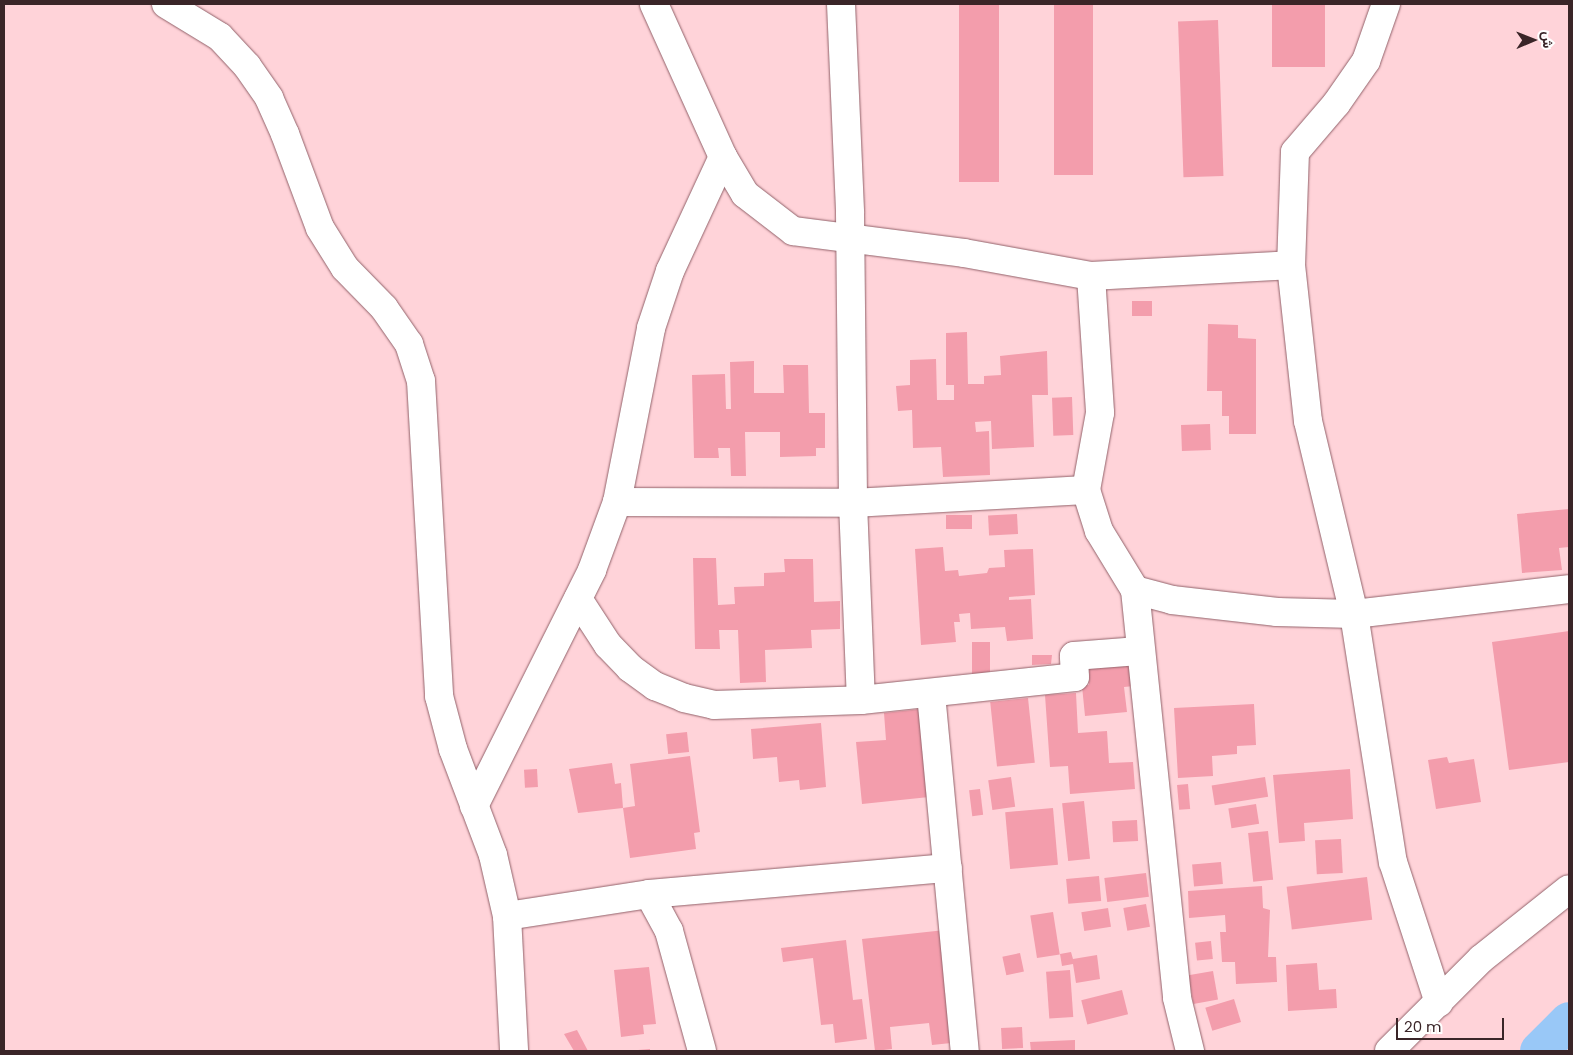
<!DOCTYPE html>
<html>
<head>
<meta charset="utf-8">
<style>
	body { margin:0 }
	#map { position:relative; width:1573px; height:1055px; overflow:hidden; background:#ffd3d9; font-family:Poppins,Vazirmatn,sans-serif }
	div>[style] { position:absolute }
	.canal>* { height:38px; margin:-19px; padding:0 19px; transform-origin:19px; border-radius:19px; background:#99c8f7 }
	.building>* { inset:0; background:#f39dac; transform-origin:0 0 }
	.roads { filter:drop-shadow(0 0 1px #92626a) drop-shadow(0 0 1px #92626a) }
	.minor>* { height:28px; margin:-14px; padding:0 14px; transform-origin:14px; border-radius:14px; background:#fff }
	span { translate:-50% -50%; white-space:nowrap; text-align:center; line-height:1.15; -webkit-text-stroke:4px #fff; paint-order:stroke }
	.frame { position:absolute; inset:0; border:5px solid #3a2528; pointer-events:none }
	.north { position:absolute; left:1508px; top:15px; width:50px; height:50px; -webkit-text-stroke:4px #fff; paint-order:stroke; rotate:89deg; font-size:14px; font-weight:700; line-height:20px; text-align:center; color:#3a2528 }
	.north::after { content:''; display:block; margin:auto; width:18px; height:22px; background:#3a2528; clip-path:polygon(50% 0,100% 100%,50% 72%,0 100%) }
	.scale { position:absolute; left:1396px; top:1018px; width:108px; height:22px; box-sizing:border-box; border:2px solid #3a2528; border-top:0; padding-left:6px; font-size:15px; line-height:18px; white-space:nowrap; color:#3a2528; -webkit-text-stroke:4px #fff; paint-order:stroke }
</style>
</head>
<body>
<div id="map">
	<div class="canal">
		<i style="left:1539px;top:1051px;width:42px;rotate:-45deg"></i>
	</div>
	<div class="building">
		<i style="left:959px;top:4px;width:40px;height:178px"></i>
		<i style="left:1054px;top:4px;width:39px;height:171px"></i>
		<i style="left:1272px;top:4px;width:53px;height:63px"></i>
		<i style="left:1218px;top:20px;width:156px;height:40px;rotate:88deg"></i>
		<i style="left:1132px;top:301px;width:20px;height:15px"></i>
		<i style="clip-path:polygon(1208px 324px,1238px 325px,1238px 338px,1256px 339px,1256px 434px,1229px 434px,1229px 416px,1222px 416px,1222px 391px,1207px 391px)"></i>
		<i style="clip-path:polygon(967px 332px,968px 384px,984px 384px,984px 376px,1001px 375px,1000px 356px,1047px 351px,1048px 395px,1032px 395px,1034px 447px,992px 449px,991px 421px,975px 422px,976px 432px,989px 431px,990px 475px,943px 477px,941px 447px,913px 448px,912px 410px,898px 411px,896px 386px,910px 385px,910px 360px,936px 359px,937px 400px,954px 400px,954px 385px,946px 385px,946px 333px)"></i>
		<i style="clip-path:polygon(754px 361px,754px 393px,784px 393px,783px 365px,808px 365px,809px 413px,825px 413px,825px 448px,816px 448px,816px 456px,780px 457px,780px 432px,745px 432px,746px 476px,731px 476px,730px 448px,718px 448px,719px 458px,694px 458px,692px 375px,725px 374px,726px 409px,731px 409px,730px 362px)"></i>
		<i style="left:1072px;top:397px;width:38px;height:20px;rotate:88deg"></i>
		<i style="left:1210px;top:424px;width:26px;height:29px;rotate:88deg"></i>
		<i style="clip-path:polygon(1569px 509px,1569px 547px,1559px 548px,1562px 570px,1522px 573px,1517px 514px)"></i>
		<i style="left:1017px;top:514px;width:20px;height:29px;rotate:87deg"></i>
		<i style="left:946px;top:515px;width:26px;height:14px"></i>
		<i style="clip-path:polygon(943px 547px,945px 571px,958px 570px,959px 576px,987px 573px,989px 568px,1005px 567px,1004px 550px,1033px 549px,1035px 595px,1009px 597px,1009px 600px,1031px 599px,1033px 639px,1007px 641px,1005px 627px,971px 629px,970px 613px,959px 614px,960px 622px,954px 622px,956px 642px,921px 645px,915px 549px)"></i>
		<i style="clip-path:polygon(693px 558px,716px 558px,718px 605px,735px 604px,734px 587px,764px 586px,764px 573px,785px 572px,784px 559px,813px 559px,814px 602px,840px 601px,840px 629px,811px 630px,812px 648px,765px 650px,766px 682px,740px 683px,738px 630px,719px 630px,720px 649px,695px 649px)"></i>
		<i style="clip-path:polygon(1569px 631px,1569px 762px,1509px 770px,1492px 642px)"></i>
		<i style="left:972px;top:642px;width:18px;height:34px"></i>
		<i style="clip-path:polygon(1032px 655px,1052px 655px,1051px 664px,1032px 665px)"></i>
		<i style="clip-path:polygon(1131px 663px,1134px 686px,1124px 687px,1127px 712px,1085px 716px,1082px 686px,1089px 685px,1087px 668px)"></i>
		<i style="clip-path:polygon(1076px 693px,1078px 733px,1107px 731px,1109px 763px,1133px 762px,1135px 789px,1070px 794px,1068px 766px,1050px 767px,1045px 695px)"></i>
		<i style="left:1028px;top:698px;width:65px;height:38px;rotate:84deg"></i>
		<i style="clip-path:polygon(1254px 704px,1256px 745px,1237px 746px,1237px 754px,1212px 756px,1213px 776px,1178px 778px,1174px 708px)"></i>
		<i style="clip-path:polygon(921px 709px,929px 797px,862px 804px,856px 742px,886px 740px,884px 713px)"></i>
		<i style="clip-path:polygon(821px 723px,826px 787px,800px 790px,799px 780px,779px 782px,777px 757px,753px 759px,751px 729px)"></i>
		<i style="left:687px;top:732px;width:20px;height:21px;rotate:84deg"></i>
		<i style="clip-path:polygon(690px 756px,700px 832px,694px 833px,696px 849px,630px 858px,623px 808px,578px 813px,569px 769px,612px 763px,615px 784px,621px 783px,623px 808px,635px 806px,630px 764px)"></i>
		<i style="clip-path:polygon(1447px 757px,1449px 763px,1474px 759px,1481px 802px,1436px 809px,1428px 760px)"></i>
		<i style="left:537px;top:769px;width:18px;height:13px;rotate:87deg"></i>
		<i style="clip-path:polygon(1350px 769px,1353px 819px,1304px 823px,1305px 841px,1279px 843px,1273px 775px)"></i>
		<i style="left:1011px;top:777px;width:30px;height:23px;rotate:82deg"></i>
		<i style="left:1265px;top:777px;width:20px;height:54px;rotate:81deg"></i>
		<i style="left:1188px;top:784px;width:25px;height:11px;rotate:85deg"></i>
		<i style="left:980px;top:789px;width:26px;height:11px;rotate:83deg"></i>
		<i style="left:1084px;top:801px;width:58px;height:22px;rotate:84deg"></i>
		<i style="left:1256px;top:804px;width:20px;height:28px;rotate:81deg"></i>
		<i style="left:1053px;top:808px;width:57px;height:48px;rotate:85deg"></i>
		<i style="left:1137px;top:820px;width:21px;height:25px;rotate:87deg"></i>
		<i style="left:1268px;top:831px;width:49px;height:20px;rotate:84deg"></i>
		<i style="left:1341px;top:839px;width:34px;height:26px;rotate:87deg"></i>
		<i style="left:1221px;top:862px;width:22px;height:29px;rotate:85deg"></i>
		<i style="left:1146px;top:873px;width:24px;height:42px;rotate:83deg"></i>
		<i style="left:1099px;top:876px;width:25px;height:33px;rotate:85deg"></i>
		<i style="left:1367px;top:877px;width:43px;height:81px;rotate:83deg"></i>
		<i style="clip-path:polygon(1262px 886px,1263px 908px,1270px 910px,1268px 957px,1276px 957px,1277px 982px,1236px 984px,1235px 962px,1222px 962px,1220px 932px,1226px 932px,1225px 915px,1189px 918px,1188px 891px)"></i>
		<i style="left:1146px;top:904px;width:23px;height:23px;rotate:80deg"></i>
		<i style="left:1108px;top:908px;width:19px;height:27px;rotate:81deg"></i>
		<i style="left:1053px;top:912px;width:43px;height:23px;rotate:81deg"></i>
		<i style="clip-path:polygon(945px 930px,961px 1042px,932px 1045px,929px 1023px,890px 1027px,892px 1049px,875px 1051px,862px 939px)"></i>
		<i style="clip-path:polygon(846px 940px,853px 1000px,862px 999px,867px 1039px,835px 1043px,833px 1024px,821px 1025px,813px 958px,783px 962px,781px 948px)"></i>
		<i style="left:1211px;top:941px;width:18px;height:16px;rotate:84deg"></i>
		<i style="clip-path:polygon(1071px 952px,1073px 959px,1097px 955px,1100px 979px,1076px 983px,1073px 964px,1062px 966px,1060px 954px)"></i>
		<i style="left:1020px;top:953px;width:19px;height:18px;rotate:78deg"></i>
		<i style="clip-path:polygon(1317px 963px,1319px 990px,1336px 989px,1337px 1008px,1288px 1011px,1286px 965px)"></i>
		<i style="clip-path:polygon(649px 967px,656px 1024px,643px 1025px,644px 1034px,621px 1037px,614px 970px)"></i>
		<i style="left:1070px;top:970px;width:47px;height:24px;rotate:86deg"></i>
		<i style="left:1213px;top:971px;width:29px;height:25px;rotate:80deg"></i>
		<i style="left:1122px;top:990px;width:25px;height:42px;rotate:76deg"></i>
		<i style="left:1234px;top:999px;width:24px;height:30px;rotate:73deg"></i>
		<i style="left:1022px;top:1027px;width:21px;height:21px;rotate:87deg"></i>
		<i style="clip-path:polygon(577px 1030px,588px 1051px,574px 1051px,564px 1034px)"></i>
		<i style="clip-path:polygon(1075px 1040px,1075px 1051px,1031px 1051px,1030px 1042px)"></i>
		<i style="clip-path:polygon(650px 1049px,650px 1051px,638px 1051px,638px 1050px)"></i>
	</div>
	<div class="roads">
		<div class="minor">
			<i style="left:166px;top:4px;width:63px;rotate:31.4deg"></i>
			<i style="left:220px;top:37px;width:40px;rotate:47deg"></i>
			<i style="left:247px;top:66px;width:39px;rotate:55deg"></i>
			<i style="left:269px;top:98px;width:39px;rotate:66deg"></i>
			<i style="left:285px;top:134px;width:100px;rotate:69.6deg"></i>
			<i style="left:320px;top:228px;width:47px;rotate:58deg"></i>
			<i style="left:345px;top:268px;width:56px;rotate:45.7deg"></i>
			<i style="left:384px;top:308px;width:44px;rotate:55.2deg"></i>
			<i style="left:409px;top:344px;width:39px;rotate:72deg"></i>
			<i style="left:421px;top:381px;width:316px;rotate:86.7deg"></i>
			<i style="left:439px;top:696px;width:55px;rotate:75.2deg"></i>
			<i style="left:453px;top:749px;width:113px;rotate:69.3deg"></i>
			<i style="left:493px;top:855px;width:63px;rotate:77.1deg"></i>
			<i style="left:507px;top:916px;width:135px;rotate:87deg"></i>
			<i style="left:841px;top:4px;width:209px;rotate:87.5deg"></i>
			<i style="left:850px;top:213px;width:290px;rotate:89.4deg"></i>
			<i style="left:853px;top:503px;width:197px;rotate:87.7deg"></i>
			<i style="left:1386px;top:4px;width:60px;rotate:109.3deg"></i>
			<i style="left:1366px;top:61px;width:52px;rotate:124.9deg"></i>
			<i style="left:1336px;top:104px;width:63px;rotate:130.5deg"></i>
			<i style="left:1295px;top:152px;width:113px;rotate:92deg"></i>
			<i style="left:1291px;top:265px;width:157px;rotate:83.8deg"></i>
			<i style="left:1308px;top:421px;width:198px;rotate:76.6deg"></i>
			<i style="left:1354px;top:614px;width:251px;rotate:81.1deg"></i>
			<i style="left:1393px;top:862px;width:148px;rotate:71.9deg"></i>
			<i style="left:723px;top:157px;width:43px;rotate:59.3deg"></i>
			<i style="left:745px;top:194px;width:61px;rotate:37.6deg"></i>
			<i style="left:793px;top:231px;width:172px;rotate:7.3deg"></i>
			<i style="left:964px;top:253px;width:129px;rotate:10.3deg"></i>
			<i style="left:1091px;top:276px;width:200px;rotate:-3.1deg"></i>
			<i style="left:1091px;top:276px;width:137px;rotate:86.2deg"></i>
			<i style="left:1100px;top:413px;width:78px;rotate:100.3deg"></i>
			<i style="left:1086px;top:490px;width:43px;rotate:72.4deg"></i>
			<i style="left:1099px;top:531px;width:69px;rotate:58.6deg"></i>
			<i style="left:1135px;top:590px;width:410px;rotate:84.1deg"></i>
			<i style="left:1177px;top:998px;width:55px;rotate:76.2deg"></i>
			<i style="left:617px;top:502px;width:236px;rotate:0.2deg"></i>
			<i style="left:853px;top:503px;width:233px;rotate:-3.2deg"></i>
			<i style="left:1135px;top:590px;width:38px;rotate:15deg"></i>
			<i style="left:1172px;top:600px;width:106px;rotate:6.5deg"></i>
			<i style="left:1277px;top:612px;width:77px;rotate:1.5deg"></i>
			<i style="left:1354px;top:614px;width:216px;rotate:-6.6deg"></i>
			<i style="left:578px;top:599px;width:55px;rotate:56.9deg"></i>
			<i style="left:608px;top:645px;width:32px;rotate:46deg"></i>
			<i style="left:630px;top:668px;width:31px;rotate:36deg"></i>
			<i style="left:655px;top:686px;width:31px;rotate:22deg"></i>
			<i style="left:684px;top:698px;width:31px;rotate:13deg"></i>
			<i style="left:714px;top:705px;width:147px;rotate:-1.9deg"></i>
			<i style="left:861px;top:700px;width:215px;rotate:-6.1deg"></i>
			<i style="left:1075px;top:677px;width:21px;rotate:-93deg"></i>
			<i style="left:1074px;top:656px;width:65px;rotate:-4.4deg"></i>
			<i style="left:931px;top:694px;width:359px;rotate:84.6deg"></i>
			<i style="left:474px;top:806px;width:264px;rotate:-63.4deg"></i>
			<i style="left:592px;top:570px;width:72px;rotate:-69.8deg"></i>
			<i style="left:617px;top:502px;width:177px;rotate:-78.9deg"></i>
			<i style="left:651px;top:328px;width:60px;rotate:-71.6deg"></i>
			<i style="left:670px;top:271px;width:126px;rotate:-65.1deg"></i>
			<i style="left:723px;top:157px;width:168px;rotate:-114.3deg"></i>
			<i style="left:649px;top:894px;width:42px;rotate:61.6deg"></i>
			<i style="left:669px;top:931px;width:124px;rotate:74.6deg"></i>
			<i style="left:507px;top:916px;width:144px;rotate:-8.8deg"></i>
			<i style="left:649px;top:894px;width:300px;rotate:-5deg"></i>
			<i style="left:1389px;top:1051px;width:130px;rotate:-45deg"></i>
			<i style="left:1481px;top:959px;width:112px;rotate:-38.5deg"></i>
		</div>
	</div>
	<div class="frame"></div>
	<div class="north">ش</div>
	<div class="scale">20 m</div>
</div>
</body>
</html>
